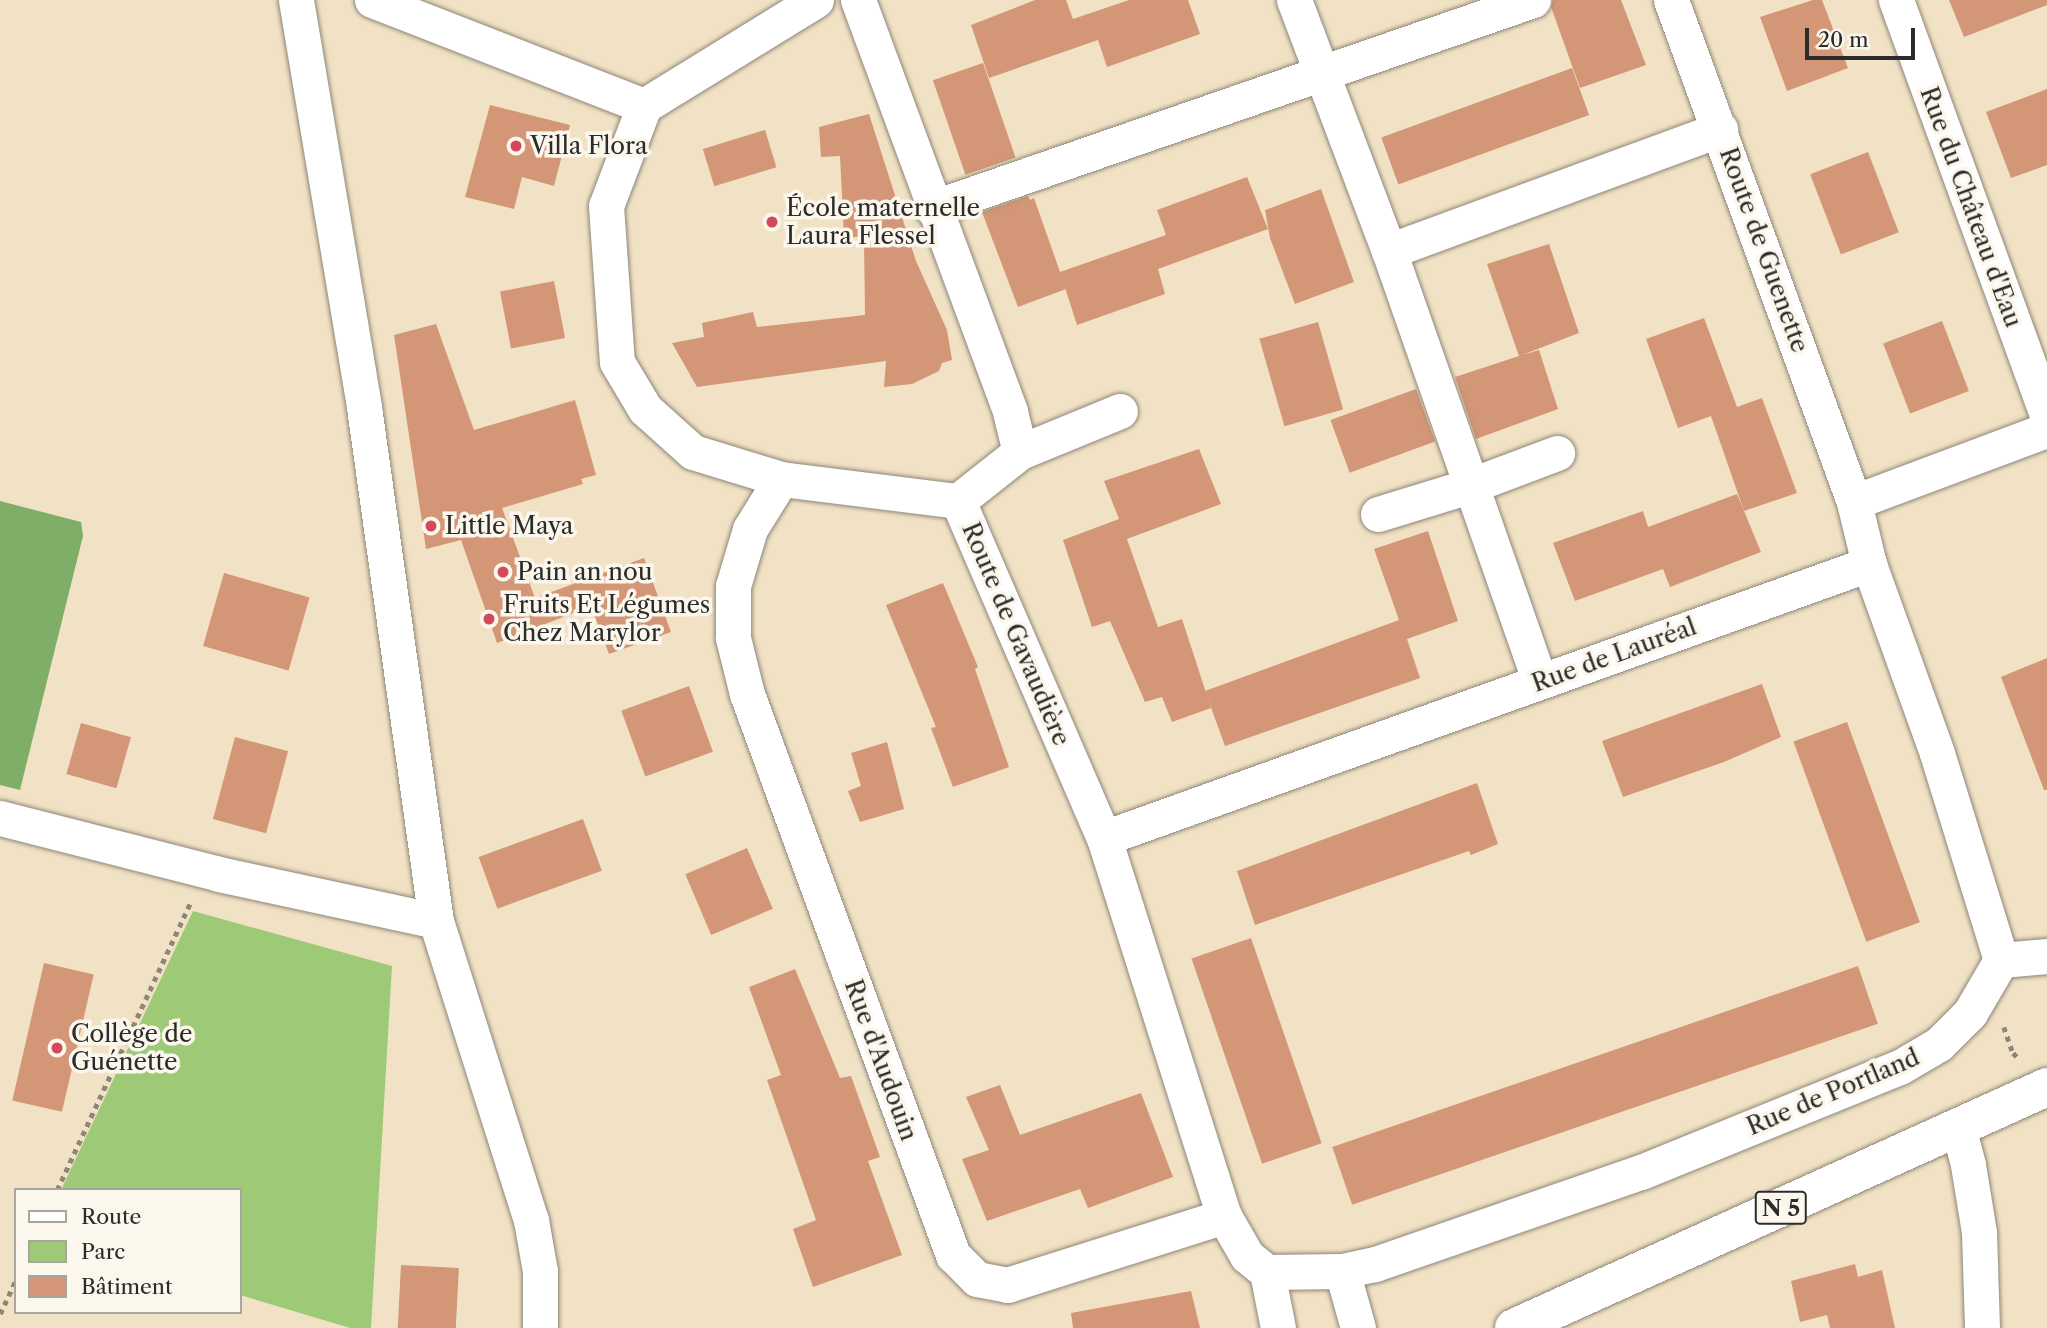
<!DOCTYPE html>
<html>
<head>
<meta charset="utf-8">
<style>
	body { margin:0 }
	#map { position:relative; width:2047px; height:1328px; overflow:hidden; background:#f2e2c5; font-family:"Libre Caslon Text",serif }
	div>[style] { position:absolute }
	.green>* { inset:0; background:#9eca77 }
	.forest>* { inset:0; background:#7eae68 }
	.building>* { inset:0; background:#d39676; transform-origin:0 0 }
	.path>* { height:4.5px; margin-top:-2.25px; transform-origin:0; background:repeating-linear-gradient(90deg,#8e8678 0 5px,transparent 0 10px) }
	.roads { filter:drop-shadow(0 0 2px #8e8678) drop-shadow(0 0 2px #8e8678) }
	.minor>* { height:35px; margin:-17.5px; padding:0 17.5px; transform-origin:17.5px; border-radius:17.5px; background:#fff }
	.primary>* { height:38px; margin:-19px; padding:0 19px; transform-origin:19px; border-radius:19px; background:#fff }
	.dots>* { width:19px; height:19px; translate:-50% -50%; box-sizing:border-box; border:4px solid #fbf7ec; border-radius:50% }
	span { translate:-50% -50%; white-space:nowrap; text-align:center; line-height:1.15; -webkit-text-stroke:7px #fbf7ec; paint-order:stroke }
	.shield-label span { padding:2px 5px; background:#fbf7ec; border:2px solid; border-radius:5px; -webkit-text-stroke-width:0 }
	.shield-label { font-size:23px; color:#2b2b2b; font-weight:700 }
	.poi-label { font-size:24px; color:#2b2b2b }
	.left { translate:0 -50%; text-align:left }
	.street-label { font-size:24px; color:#2b2b2b }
	.legend { position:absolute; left:14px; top:1188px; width:228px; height:126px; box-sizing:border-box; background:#fbf7ec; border:2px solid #a8a59f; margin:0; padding:9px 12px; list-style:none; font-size:21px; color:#2b2b2b }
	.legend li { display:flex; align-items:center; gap:14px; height:35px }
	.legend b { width:35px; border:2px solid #a8a59f }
	.scale { position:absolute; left:1805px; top:28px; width:110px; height:32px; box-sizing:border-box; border:4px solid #2b2b2b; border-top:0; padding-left:9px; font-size:21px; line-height:24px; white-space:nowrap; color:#2b2b2b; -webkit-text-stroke:5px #fbf7ec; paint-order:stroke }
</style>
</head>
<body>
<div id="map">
	<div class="green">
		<i style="clip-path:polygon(193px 911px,392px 966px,371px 1328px,350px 1328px,240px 1295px,240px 1190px,61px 1190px)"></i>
	</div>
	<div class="forest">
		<i style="clip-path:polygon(0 501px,81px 522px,83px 536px,20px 790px,0 785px)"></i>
	</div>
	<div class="building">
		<i style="clip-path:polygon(1035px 0,1066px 0,1073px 19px,1129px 0,1188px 0,1200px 34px,1107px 67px,1098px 40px,989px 78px,971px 25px)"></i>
		<i style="clip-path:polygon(1553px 0,1621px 0,1646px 65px,1580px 88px,1551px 7px)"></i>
		<i style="clip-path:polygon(1813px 0,1822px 0,1848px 68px,1787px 91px,1760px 17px)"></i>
		<i style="clip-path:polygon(1949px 0,2047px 0,2047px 5px,1964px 37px)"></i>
		<i style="left:983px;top:63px;width:100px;height:53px;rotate:71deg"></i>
		<i style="left:1572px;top:68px;width:50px;height:203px;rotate:70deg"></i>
		<i style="clip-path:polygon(2047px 89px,2047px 165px,2011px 178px,1986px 112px)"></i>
		<i style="clip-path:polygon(490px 105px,570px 125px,554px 186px,522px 177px,514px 209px,465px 197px)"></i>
		<i style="clip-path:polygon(869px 114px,916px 261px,947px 330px,952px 360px,942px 363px,939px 371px,912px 384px,884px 387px,886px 361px,697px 387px,672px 343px,704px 337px,702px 323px,753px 312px,757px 327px,865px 315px,864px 237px,844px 237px,840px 156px,821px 157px,819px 127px)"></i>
		<i style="left:765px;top:130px;width:39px;height:65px;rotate:73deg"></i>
		<i style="left:1868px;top:152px;width:86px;height:62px;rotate:69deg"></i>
		<i style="clip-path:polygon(1247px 177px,1268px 229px,1158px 269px,1165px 294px,1077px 325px,1060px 272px,1166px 235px,1157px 210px)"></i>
		<i style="clip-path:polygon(1321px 189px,1354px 282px,1295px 304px,1270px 238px,1265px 210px)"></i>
		<i style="clip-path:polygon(1028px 196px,1030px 200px,1034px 198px,1066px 289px,1018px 307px,982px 212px)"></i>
		<i style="clip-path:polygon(1549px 244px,1579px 333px,1522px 355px,1539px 350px,1558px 409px,1476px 439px,1455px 377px,1519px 356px,1487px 264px)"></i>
		<i style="left:554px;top:281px;width:58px;height:55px;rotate:79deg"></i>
		<i style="clip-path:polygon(1704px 318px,1737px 407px,1762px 398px,1797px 493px,1744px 511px,1711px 416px,1678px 428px,1646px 339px)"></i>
		<i style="left:1942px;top:321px;width:75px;height:63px;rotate:69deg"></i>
		<i style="left:1318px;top:322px;width:91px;height:61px;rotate:74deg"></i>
		<i style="clip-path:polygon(436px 324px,474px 430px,575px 400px,596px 475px,581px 479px,583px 484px,502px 508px,535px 598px,644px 558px,671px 632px,609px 654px,591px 606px,497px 643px,461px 540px,426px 549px,394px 335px)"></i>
		<i style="left:1416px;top:389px;width:56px;height:91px;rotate:70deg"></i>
		<i style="clip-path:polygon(1199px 449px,1221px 504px,1127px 539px,1158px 627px,1182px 619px,1211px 708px,1172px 722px,1162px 697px,1145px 702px,1110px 621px,1092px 627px,1063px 540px,1119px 519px,1104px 481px)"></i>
		<i style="clip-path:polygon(1737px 494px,1761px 552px,1670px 587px,1663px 569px,1575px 601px,1553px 543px,1643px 511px,1648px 527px)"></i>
		<i style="clip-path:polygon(1428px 531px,1458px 621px,1407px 639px,1420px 678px,1225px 746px,1205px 691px,1399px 620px,1374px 549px)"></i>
		<i style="left:224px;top:573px;width:89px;height:76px;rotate:16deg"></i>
		<i style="clip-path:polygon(943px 583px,978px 667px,975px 669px,1009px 767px,953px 787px,931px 728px,936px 727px,886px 605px)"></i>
		<i style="clip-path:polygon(2047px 658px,2047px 790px,2044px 790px,2001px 677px)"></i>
		<i style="clip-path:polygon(1762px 684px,1781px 737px,1724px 762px,1623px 797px,1602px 741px)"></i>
		<i style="left:689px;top:686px;width:70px;height:72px;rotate:70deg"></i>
		<i style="left:1847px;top:722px;width:213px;height:57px;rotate:70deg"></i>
		<i style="left:81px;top:723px;width:52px;height:53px;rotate:16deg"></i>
		<i style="left:235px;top:737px;width:55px;height:85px;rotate:15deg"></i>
		<i style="clip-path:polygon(887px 742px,904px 809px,860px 822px,848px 791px,861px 786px,851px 753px)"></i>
		<i style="clip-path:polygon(1477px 783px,1498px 844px,1471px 855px,1469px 851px,1255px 925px,1237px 871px)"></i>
		<i style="left:583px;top:819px;width:55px;height:111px;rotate:70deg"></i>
		<i style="left:747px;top:848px;width:66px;height:67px;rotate:67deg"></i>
		<i style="left:1251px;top:938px;width:217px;height:63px;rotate:71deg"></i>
		<i style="left:44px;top:963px;width:51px;height:141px;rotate:13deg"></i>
		<i style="left:1858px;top:966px;width:61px;height:556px;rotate:71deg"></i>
		<i style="clip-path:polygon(795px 969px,840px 1078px,851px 1076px,880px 1157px,868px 1161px,902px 1255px,813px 1287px,793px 1229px,816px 1220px,767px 1080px,781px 1075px,749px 987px)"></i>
		<i style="clip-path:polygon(1000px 1085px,1020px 1135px,1141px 1093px,1173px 1177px,1088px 1208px,1080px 1189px,987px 1221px,962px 1159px,989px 1150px,966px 1097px)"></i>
		<i style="clip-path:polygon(1855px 1264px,1858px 1277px,1882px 1270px,1895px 1328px,1830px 1328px,1827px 1315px,1800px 1322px,1791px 1281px)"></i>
		<i style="left:401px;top:1265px;width:58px;height:63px;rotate:3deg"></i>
		<i style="clip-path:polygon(1191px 1291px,1200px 1328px,1073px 1328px,1071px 1313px)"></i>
	</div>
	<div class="path">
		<i style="left:2004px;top:1027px;width:28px;rotate:71deg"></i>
		<i style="left:2013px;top:1053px;width:9px;rotate:41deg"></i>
		<i style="left:57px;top:1190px;width:316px;rotate:-65.1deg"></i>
		<i style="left:0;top:1314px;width:38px;rotate:-65deg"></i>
	</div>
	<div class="roads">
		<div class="minor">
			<i style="left:296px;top:0;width:413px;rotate:80.5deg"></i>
			<i style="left:364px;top:407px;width:519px;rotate:82.03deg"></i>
			<i style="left:436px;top:921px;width:314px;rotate:72.4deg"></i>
			<i style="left:531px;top:1220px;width:52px;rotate:80deg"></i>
			<i style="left:540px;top:1271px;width:57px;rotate:90deg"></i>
			<i style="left:372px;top:0;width:292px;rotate:21.3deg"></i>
			<i style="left:816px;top:0;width:202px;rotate:148.4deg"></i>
			<i style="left:644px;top:106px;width:107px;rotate:110.8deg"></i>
			<i style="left:606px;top:206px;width:156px;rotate:86deg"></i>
			<i style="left:617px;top:362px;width:55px;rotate:59.2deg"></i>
			<i style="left:645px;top:409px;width:64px;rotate:41.9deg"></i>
			<i style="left:693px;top:452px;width:92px;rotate:17.1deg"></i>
			<i style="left:781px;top:479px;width:178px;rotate:7.1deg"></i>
			<i style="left:858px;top:0;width:439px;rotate:69.7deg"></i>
			<i style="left:1010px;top:412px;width:41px;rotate:76deg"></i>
			<i style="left:1294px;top:0;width:268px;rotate:69.3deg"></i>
			<i style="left:1389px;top:251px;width:456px;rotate:70.7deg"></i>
			<i style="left:1896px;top:0;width:442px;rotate:70deg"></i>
			<i style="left:932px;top:208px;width:636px;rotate:-19.09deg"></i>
			<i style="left:1389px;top:251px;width:353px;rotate:-20.2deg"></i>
			<i style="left:781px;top:479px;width:59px;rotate:121.8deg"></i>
			<i style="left:750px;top:529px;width:59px;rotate:106.6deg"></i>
			<i style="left:733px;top:586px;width:52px;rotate:90deg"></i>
			<i style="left:733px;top:638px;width:58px;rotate:76deg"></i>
			<i style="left:747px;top:694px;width:598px;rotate:69.84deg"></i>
			<i style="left:953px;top:1255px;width:34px;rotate:45deg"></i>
			<i style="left:977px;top:1279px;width:31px;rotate:11deg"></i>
			<i style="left:1007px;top:1285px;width:228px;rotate:-17.6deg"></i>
			<i style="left:958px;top:501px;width:367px;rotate:66.6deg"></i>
			<i style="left:1104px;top:838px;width:397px;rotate:72.4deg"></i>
			<i style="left:1224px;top:1216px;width:46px;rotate:60.1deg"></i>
			<i style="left:1247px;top:1256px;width:26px;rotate:39deg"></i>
			<i style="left:1267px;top:1272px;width:57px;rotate:78.9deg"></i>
			<i style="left:958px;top:501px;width:79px;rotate:-38.3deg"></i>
			<i style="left:1020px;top:452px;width:108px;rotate:-22.3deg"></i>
			<i style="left:1854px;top:502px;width:206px;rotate:-20.5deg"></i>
			<i style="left:1378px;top:514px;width:98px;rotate:-17.1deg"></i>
			<i style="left:1472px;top:485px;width:91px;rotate:-20.6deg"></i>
			<i style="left:0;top:818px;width:226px;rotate:14.3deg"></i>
			<i style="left:219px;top:874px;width:222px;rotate:12.2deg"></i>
			<i style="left:1104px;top:838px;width:813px;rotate:-19.71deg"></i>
			<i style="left:2001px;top:960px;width:46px;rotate:-5deg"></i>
			<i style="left:1958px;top:1127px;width:39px;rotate:75deg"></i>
			<i style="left:1968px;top:1165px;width:68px;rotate:80.7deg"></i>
			<i style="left:1979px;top:1232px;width:96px;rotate:88.2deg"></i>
			<i style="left:1342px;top:1271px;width:59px;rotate:74.3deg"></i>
			<i style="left:1267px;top:1272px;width:75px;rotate:-0.8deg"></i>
			<i style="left:1342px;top:1271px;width:34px;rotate:-12deg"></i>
			<i style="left:1375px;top:1264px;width:281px;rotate:-19.1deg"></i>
			<i style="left:1641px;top:1172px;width:279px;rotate:-22.1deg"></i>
			<i style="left:1900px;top:1067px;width:45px;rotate:-30.5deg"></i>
			<i style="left:1939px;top:1044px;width:44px;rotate:-45deg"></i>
			<i style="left:1970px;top:1013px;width:61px;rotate:-59.7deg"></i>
			<i style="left:2001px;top:960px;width:217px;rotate:-107.2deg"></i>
			<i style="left:1937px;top:753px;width:201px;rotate:-109.8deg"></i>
			<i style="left:1869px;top:564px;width:64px;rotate:-103.6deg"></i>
			<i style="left:1854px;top:502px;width:534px;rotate:-110.03deg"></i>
		</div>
		<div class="primary">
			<i style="left:1514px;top:1328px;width:585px;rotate:-24.33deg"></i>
		</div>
	</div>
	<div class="dots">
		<i style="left:516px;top:146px;background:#d1495b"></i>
		<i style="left:772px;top:222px;background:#d1495b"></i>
		<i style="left:431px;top:526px;background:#d1495b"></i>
		<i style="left:503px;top:572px;background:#d1495b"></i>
		<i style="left:489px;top:619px;background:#d1495b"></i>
		<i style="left:57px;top:1048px;background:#d1495b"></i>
	</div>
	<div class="shield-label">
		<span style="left:1781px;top:1208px">N 5</span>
	</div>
	<div class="poi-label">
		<span class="left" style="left:530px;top:146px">Villa Flora</span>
		<span class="left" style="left:786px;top:222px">École maternelle<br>Laura Flessel</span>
		<span class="left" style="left:445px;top:526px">Little Maya</span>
		<span class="left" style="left:517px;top:572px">Pain an nou</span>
		<span class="left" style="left:503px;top:619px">Fruits Et Légumes<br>Chez Marylor</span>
		<span class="left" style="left:71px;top:1048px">Collège de<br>Guénette</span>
	</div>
	<div class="street-label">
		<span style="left:1971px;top:207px;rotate:70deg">Rue du Château d'Eau</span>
		<span style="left:1764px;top:250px;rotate:70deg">Route de Guenette</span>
		<span style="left:1016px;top:634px;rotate:67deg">Route de Gavaudière</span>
		<span style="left:1614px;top:655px;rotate:-20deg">Rue de Lauréal</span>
		<span style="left:881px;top:1060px;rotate:70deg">Rue d'Audouin</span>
		<span style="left:1833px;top:1092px;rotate:-23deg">Rue de Portland</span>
	</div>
	<ul class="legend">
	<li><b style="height:9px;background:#fff"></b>Route</li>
	<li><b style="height:19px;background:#9eca77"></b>Parc</li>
	<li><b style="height:19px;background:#d39676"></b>Bâtiment</li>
	</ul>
	<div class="scale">20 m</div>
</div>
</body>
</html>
